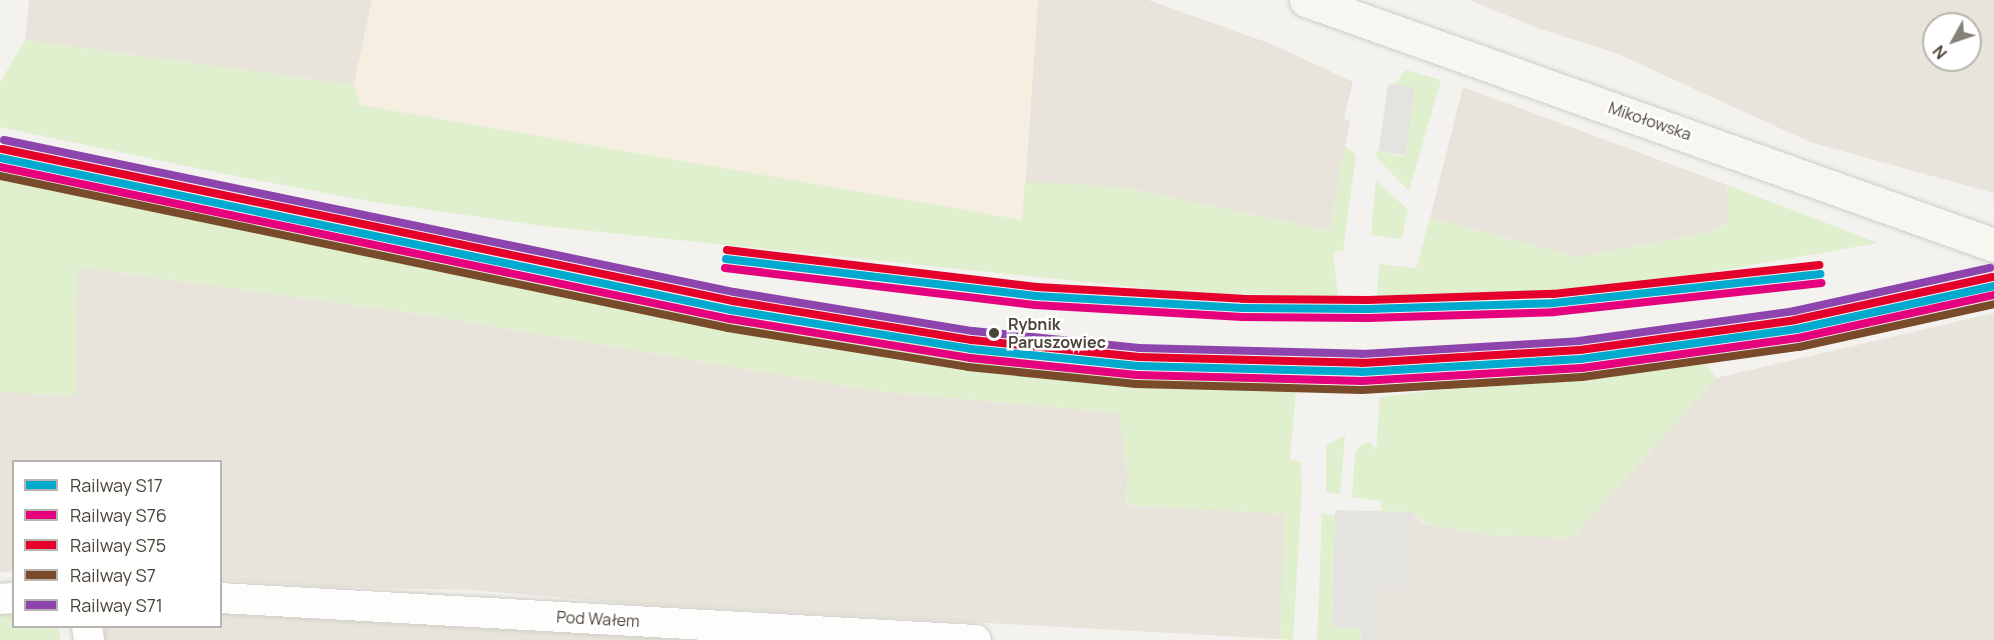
<!DOCTYPE html>
<html>
<head>
<meta charset="utf-8">
<style>
	body { margin:0 }
	#map { position:relative; width:1994px; height:640px; overflow:hidden; background:#f3f2ee; font-family:Manrope,sans-serif }
	div>[style] { position:absolute }
	.residential>* { inset:0; background:#e8e4db }
	.commercial>* { inset:0; background:#f6eee1 }
	.green>* { inset:0; background:#e0efcd }
	.parking>* { inset:0; background:#e5e3df; transform-origin:0 0 }
	.roads { filter:drop-shadow(0 0 2px #d0cdc8) drop-shadow(0 0 2px #d0cdc8) }
	.street>* { height:30px; margin:-15px; padding:0 15px; transform-origin:15px; border-radius:15px; background:#fdfdfc }
	.secondary>* { height:33px; margin:-16.5px; padding:0 16.5px; transform-origin:16.5px; border-radius:16.5px; background:#f7f6f1 }
	.rail-1>* { height:8px; margin:-4px; padding:0 4px; transform-origin:4px; border-radius:4px; background:#00a9ce }
	.rail-2>* { height:8px; margin:-4px; padding:0 4px; transform-origin:4px; border-radius:4px; background:#e5007d }
	.rail-3>* { height:8px; margin:-4px; padding:0 4px; transform-origin:4px; border-radius:4px; background:#e4002b }
	.rail-4>* { height:8px; margin:-4px; padding:0 4px; transform-origin:4px; border-radius:4px; background:#7a4b2a }
	.rail-5>* { height:8px; margin:-4px; padding:0 4px; transform-origin:4px; border-radius:4px; background:#8e44ad }
	.dots>* { width:16px; height:16px; translate:-50% -50%; box-sizing:border-box; border:3px solid #fff; border-radius:50% }
	span { translate:-50% -50%; white-space:nowrap; text-align:center; line-height:1.15; -webkit-text-stroke:5px #fff; paint-order:stroke }
	.street-label { font-size:16px; color:#4c4438 }
	.stop-label { font-size:16px; color:#4c4438; font-weight:700 }
	.left { translate:0 -50%; text-align:left }
	.legend { position:absolute; left:12px; top:460px; width:210px; height:168px; box-sizing:border-box; background:#fff; border:2px solid #b7b4af; margin:0; padding:8px 10px; list-style:none; font-size:18px; color:#4c4438 }
	.legend li { display:flex; align-items:center; gap:12px; height:30px }
	.legend b { width:30px; border:2px solid #b7b4af }
	.north { position:absolute; left:1922px; top:12px; width:60px; height:60px; box-sizing:border-box; background:#fff; border:2px solid #b7b4af; border-radius:50%; rotate:230deg; font-size:16px; font-weight:700; line-height:24px; text-align:center; color:#4c4438 }
	.north::after { content:''; display:block; margin:auto; width:21px; height:27px; background:#868178; clip-path:polygon(50% 0,100% 100%,50% 72%,0 100%) }
</style>
</head>
<body>
<div id="map">
	<div class="residential">
		<i style="clip-path:polygon(29px 0,372px 0,354px 85px,25px 40px)"></i>
		<i style="clip-path:polygon(1038px 0,1148px 0,1274px 45px,1353px 82px,1344px 119px,1350px 121px,1330px 231px,1121px 187px,1025px 183px)"></i>
		<i style="clip-path:polygon(evenodd,1469px 0,1994px 0,1994px 209px,1993px 193px,1810px 142px,1616px 53px,1540px 29px,1469px 0,1934px 24px,1970px 24px,1970px 60px,1934px 60px,1934px 24px)"></i>
		<i style="clip-path:polygon(1463px 87px,1727px 185px,1727px 223px,1702px 234px,1578px 257px,1430px 218px)"></i>
		<i style="clip-path:polygon(77px 267px,426px 315px,875px 391px,1119px 413px,1128px 475px,1126px 505px,1285px 514px,1280px 639px,621px 603px,474px 590px,330px 587px,221px 580px,220px 462px,14px 462px,13px 571px,0 572px,0 392px,75px 395px)"></i>
		<i style="clip-path:polygon(1994px 313px,1994px 640px,1378px 640px,1379px 589px,1408px 590px,1411px 512px,1425px 524px,1490px 535px,1572px 538px,1716px 378px)"></i>
		<i style="clip-path:polygon(221px 613px,729px 640px,105px 640px,103px 627px,220px 626px)"></i>
	</div>
	<div class="commercial">
		<i style="clip-path:polygon(372px 0,1038px 0,1023px 220px,360px 105px,354px 85px)"></i>
	</div>
	<div class="green">
		<i style="clip-path:polygon(25px 40px,354px 85px,360px 105px,1022px 220px,1025px 183px,1051px 183px,1121px 187px,1330px 231px,1345px 146px,1356px 155px,1343px 251px,1333px 252px,1338px 297px,1183px 292px,543px 226px,374px 202px,220px 173px,0 127px,0 82px)"></i>
		<i style="clip-path:polygon(1406px 70px,1441px 80px,1409px 191px,1375px 156px,1377px 151px,1403px 156px,1414px 88px,1394px 85px)"></i>
		<i style="clip-path:polygon(0 169px,730px 317px,1100px 370px,1220px 381px,1297px 379px,1290px 460px,1301px 462px,1302px 488px,1293px 640px,1280px 639px,1284px 514px,1126px 505px,1128px 475px,1119px 413px,875px 391px,426px 315px,78px 267px,75px 396px,0 392px)"></i>
		<i style="clip-path:polygon(1376px 180px,1408px 210px,1402px 239px,1371px 235px)"></i>
		<i style="clip-path:polygon(1727px 185px,1878px 243px,1643px 284px,1517px 296px,1377px 297px,1379px 264px,1416px 268px,1430px 218px,1578px 257px,1702px 234px,1727px 224px)"></i>
		<i style="clip-path:polygon(1703px 359px,1716px 378px,1572px 538px,1490px 535px,1429px 525px,1411px 512px,1381px 511px,1381px 501px,1352px 497px,1355px 453px,1362px 444px,1370px 442px,1376px 451px,1380px 397px)"></i>
		<i style="clip-path:polygon(1345px 435px,1340px 494px,1326px 492px,1326px 446px)"></i>
		<i style="clip-path:polygon(1322px 513px,1335px 516px,1332px 626px,1362px 628px,1361px 640px,1317px 640px)"></i>
		<i style="clip-path:polygon(13px 609px,14px 626px,58px 627px,61px 640px,0 640px,0 610px)"></i>
	</div>
	<div class="parking">
		<i style="left:1388px;top:84px;width:27px;height:68px;rotate:8deg"></i>
		<i style="clip-path:polygon(1335px 510px,1411px 512px,1408px 590px,1379px 589px,1378px 640px,1361px 640px,1362px 628px,1332px 627px)"></i>
	</div>
	<div class="roads">
		<div class="street">
			<i style="left:220px;top:598px;width:757px;rotate:3.18deg"></i>
			<i style="left:0;top:599px;width:14px;rotate:-4deg"></i>
			<i style="left:87px;top:626px;width:14px;rotate:82deg"></i>
		</div>
		<div class="secondary">
			<i style="left:1306px;top:0;width:730px;rotate:19.6deg"></i>
		</div>
	</div>
	<div class="rail-1">
		<i style="left:0;top:158px;width:747px;rotate:11.75deg"></i>
		<i style="left:731px;top:310px;width:243px;rotate:9.2deg"></i>
		<i style="left:971px;top:349px;width:168px;rotate:5.8deg"></i>
		<i style="left:1138px;top:366px;width:224px;rotate:1.5deg"></i>
		<i style="left:1362px;top:372px;width:219px;rotate:-3.4deg"></i>
		<i style="left:1581px;top:359px;width:218px;rotate:-7.9deg"></i>
		<i style="left:1797px;top:329px;width:202px;rotate:-12.3deg"></i>
		<i style="left:726px;top:259px;width:312px;rotate:6.8deg"></i>
		<i style="left:1036px;top:296px;width:207px;rotate:3.3deg"></i>
		<i style="left:1243px;top:308px;width:125px;rotate:0.5deg"></i>
		<i style="left:1368px;top:309px;width:186px;rotate:-1.8deg"></i>
		<i style="left:1554px;top:303px;width:268px;rotate:-6.2deg"></i>
	</div>
	<div class="rail-2">
		<i style="left:0;top:167px;width:746px;rotate:11.76deg"></i>
		<i style="left:730px;top:319px;width:243px;rotate:9.2deg"></i>
		<i style="left:970px;top:358px;width:168px;rotate:5.8deg"></i>
		<i style="left:1137px;top:375px;width:225px;rotate:1.5deg"></i>
		<i style="left:1362px;top:381px;width:220px;rotate:-3.4deg"></i>
		<i style="left:1582px;top:368px;width:218px;rotate:-7.9deg"></i>
		<i style="left:1798px;top:338px;width:201px;rotate:-12.4deg"></i>
		<i style="left:725px;top:268px;width:312px;rotate:6.8deg"></i>
		<i style="left:1035px;top:305px;width:208px;rotate:3.3deg"></i>
		<i style="left:1243px;top:317px;width:125px;rotate:0.5deg"></i>
		<i style="left:1368px;top:318px;width:186px;rotate:-1.8deg"></i>
		<i style="left:1554px;top:312px;width:269px;rotate:-6.2deg"></i>
	</div>
	<div class="rail-3">
		<i style="left:2px;top:149px;width:747px;rotate:11.75deg"></i>
		<i style="left:733px;top:301px;width:242px;rotate:9.3deg"></i>
		<i style="left:972px;top:340px;width:168px;rotate:5.8deg"></i>
		<i style="left:1139px;top:357px;width:223px;rotate:1.5deg"></i>
		<i style="left:1362px;top:363px;width:218px;rotate:-3.4deg"></i>
		<i style="left:1580px;top:350px;width:217px;rotate:-7.9deg"></i>
		<i style="left:1795px;top:320px;width:202px;rotate:-12.3deg"></i>
		<i style="left:727px;top:250px;width:312px;rotate:6.8deg"></i>
		<i style="left:1037px;top:287px;width:206px;rotate:3.3deg"></i>
		<i style="left:1243px;top:299px;width:125px;rotate:0.5deg"></i>
		<i style="left:1368px;top:300px;width:185px;rotate:-1.9deg"></i>
		<i style="left:1553px;top:294px;width:268px;rotate:-6.2deg"></i>
	</div>
	<div class="rail-4">
		<i style="left:0;top:176px;width:744px;rotate:11.79deg"></i>
		<i style="left:728px;top:328px;width:243px;rotate:9.2deg"></i>
		<i style="left:968px;top:367px;width:169px;rotate:5.8deg"></i>
		<i style="left:1136px;top:384px;width:226px;rotate:1.5deg"></i>
		<i style="left:1362px;top:390px;width:220px;rotate:-3.4deg"></i>
		<i style="left:1582px;top:377px;width:219px;rotate:-7.9deg"></i>
		<i style="left:1799px;top:347px;width:200px;rotate:-12.4deg"></i>
	</div>
	<div class="rail-5">
		<i style="left:4px;top:140px;width:746px;rotate:11.76deg"></i>
		<i style="left:734px;top:292px;width:242px;rotate:9.3deg"></i>
		<i style="left:973px;top:331px;width:167px;rotate:5.8deg"></i>
		<i style="left:1139px;top:348px;width:223px;rotate:1.5deg"></i>
		<i style="left:1362px;top:354px;width:217px;rotate:-3.4deg"></i>
		<i style="left:1579px;top:341px;width:217px;rotate:-7.9deg"></i>
		<i style="left:1794px;top:311px;width:201px;rotate:-12.4deg"></i>
	</div>
	<div class="dots">
		<i style="left:994px;top:333px;background:#4c4438"></i>
	</div>
	<div class="street-label">
		<span style="left:1650px;top:121px;rotate:19deg">Mikołowska</span>
		<span style="left:598px;top:619px;rotate:3deg">Pod Wałem</span>
	</div>
	<div class="stop-label">
		<span class="left" style="left:1008px;top:333px">Rybnik<br>Paruszowiec</span>
	</div>
	<ul class="legend">
	<li><b style="height:8px;background:#00a9ce"></b>Railway S17</li>
	<li><b style="height:8px;background:#e5007d"></b>Railway S76</li>
	<li><b style="height:8px;background:#e4002b"></b>Railway S75</li>
	<li><b style="height:8px;background:#7a4b2a"></b>Railway S7</li>
	<li><b style="height:8px;background:#8e44ad"></b>Railway S71</li>
	</ul>
	<div class="north">N</div>
</div>
</body>
</html>
